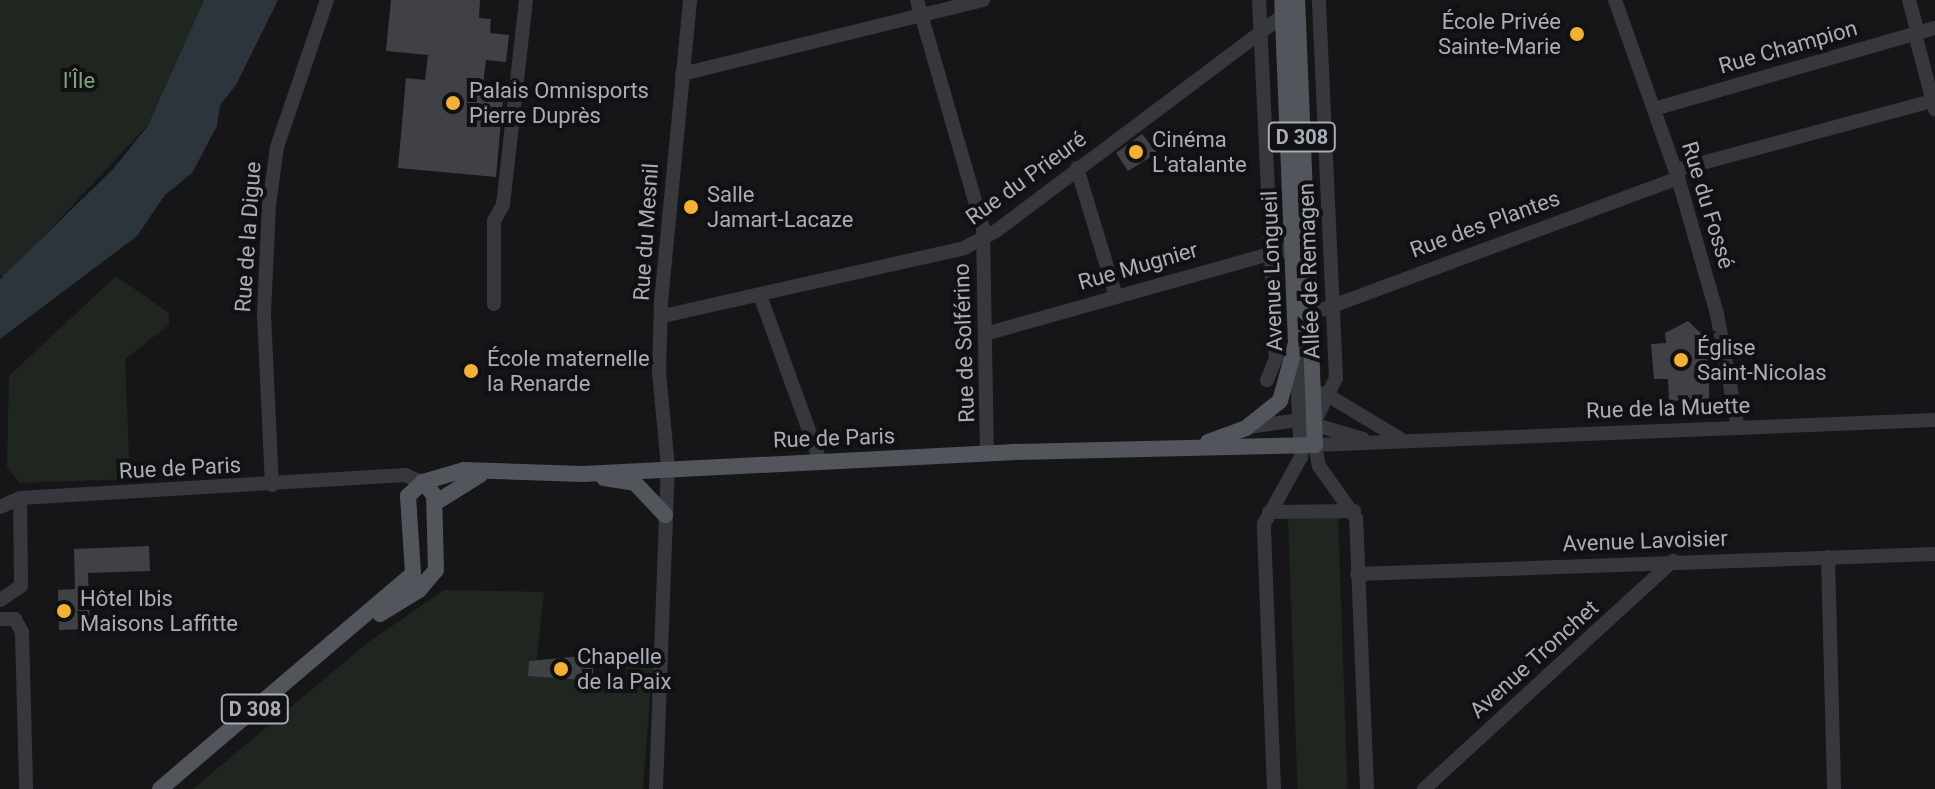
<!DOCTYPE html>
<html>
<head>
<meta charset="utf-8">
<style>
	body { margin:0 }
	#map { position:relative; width:1935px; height:789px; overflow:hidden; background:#161618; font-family:Roboto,sans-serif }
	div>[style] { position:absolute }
	.green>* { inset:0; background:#1e261f; transform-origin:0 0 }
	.water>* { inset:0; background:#2c353c }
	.building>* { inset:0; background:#404145 }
	.minor>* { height:14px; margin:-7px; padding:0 7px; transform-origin:7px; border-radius:7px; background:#37383d }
	.major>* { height:16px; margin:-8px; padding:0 8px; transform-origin:8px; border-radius:8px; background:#53555c }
	.dots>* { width:22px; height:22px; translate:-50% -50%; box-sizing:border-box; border:4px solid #111113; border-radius:50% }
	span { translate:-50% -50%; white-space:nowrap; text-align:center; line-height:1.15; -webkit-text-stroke:8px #111113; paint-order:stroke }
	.shield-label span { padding:2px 6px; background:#111113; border:2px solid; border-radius:6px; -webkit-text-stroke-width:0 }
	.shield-label { font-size:20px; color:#a8adb8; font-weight:700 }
	.poi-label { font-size:22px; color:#a8adb8 }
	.right { translate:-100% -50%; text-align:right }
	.left { translate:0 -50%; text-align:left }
	.street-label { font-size:22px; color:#a8adb8 }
	.park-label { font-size:22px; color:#7fa381 }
</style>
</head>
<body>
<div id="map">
	<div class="green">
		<i style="clip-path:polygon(0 0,204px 0,147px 126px,6px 276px,0 276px)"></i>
		<i style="clip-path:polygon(116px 276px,169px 313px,169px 325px,125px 359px,130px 479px,20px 483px,7px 468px,9px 376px)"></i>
		<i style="left:1338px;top:516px;width:273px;height:50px;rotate:88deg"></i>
		<i style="clip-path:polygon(444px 590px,544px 592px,535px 674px,627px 679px,625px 665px,653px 660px,643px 789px,193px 789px,366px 644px)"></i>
	</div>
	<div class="water">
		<i style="clip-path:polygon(204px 0,278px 0,236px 85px,220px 105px,217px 126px,192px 173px,165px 195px,137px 236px,0 339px,0 279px,113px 169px,147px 127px)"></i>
	</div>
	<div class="building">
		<i style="clip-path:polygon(391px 0,480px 0,479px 18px,491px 19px,490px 33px,509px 35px,506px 62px,486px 60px,483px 85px,504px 87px,496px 177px,398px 168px,406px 78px,425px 80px,428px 55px,386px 51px)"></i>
		<i style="clip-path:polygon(1142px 134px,1157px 153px,1128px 171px,1116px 153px)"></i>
		<i style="clip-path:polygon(1688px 321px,1709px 341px,1709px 399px,1669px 401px,1668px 379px,1654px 379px,1651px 344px,1666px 343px,1665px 333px)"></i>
		<i style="clip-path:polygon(149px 546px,150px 571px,88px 573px,90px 629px,59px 630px,58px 590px,75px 589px,74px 549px)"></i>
		<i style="clip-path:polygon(592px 655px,594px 681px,528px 676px,529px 661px)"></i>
	</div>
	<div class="minor">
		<i style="left:917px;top:0;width:237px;rotate:73.9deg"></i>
		<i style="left:983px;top:228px;width:225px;rotate:89deg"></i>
		<i style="left:1259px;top:0;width:358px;rotate:87.3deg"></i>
		<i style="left:1276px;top:358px;width:24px;rotate:112deg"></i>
		<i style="left:1615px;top:0;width:189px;rotate:70.5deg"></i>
		<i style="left:1678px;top:178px;width:141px;rotate:74deg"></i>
		<i style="left:1717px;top:314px;width:116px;rotate:79.6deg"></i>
		<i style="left:1909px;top:0;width:34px;rotate:75deg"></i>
		<i style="left:1915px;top:34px;width:78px;rotate:75.1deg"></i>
		<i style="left:682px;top:74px;width:310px;rotate:-13.8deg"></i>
		<i style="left:1654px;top:109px;width:292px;rotate:-16.1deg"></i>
		<i style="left:1077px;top:168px;width:134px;rotate:73.1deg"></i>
		<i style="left:1676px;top:170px;width:268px;rotate:-15.1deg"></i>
		<i style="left:761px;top:298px;width:173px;rotate:70.1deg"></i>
		<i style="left:494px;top:304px;width:83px;rotate:-90deg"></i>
		<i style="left:494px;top:221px;width:18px;rotate:-61deg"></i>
		<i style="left:503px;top:205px;width:206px;rotate:-83.6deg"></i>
		<i style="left:1308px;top:315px;width:395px;rotate:-20.3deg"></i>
		<i style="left:663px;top:316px;width:309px;rotate:-12.7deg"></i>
		<i style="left:964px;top:248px;width:36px;rotate:-28deg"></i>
		<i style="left:996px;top:231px;width:366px;rotate:-36.9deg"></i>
		<i style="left:985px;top:334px;width:328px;rotate:-15.7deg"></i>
		<i style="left:1324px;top:393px;width:87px;rotate:31deg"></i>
		<i style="left:1314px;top:423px;width:50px;rotate:-63.9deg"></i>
		<i style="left:1336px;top:378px;width:378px;rotate:-92.6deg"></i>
		<i style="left:1248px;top:427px;width:51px;rotate:-7.8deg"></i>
		<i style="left:1299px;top:420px;width:67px;rotate:16.5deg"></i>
		<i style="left:272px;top:485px;width:171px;rotate:-92.7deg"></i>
		<i style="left:264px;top:314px;width:109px;rotate:-87.4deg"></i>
		<i style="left:269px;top:205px;width:59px;rotate:-82.1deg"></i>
		<i style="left:277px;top:147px;width:155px;rotate:-71.2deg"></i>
		<i style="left:20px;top:498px;width:386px;rotate:-3.4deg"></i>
		<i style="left:405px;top:475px;width:15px;rotate:23deg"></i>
		<i style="left:0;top:507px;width:22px;rotate:-24deg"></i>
		<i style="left:20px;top:498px;width:88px;rotate:89.3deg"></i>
		<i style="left:21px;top:586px;width:25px;rotate:146deg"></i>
		<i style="left:1269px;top:512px;width:85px;rotate:-0.7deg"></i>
		<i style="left:1828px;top:557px;width:232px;rotate:88.5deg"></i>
		<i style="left:1357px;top:574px;width:578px;rotate:-1.98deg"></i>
		<i style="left:0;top:619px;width:15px"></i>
		<i style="left:15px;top:619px;width:15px;rotate:62deg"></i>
		<i style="left:22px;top:632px;width:157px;rotate:88.5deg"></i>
		<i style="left:656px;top:789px;width:322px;rotate:-87.9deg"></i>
		<i style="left:668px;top:467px;width:96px;rotate:-95.4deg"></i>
		<i style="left:659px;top:371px;width:69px;rotate:-88.3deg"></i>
		<i style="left:661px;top:302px;width:303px;rotate:-84.5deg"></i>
		<i style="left:1274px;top:789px;width:265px;rotate:-92.2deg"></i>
		<i style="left:1264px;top:524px;width:77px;rotate:-61.1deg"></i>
		<i style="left:1301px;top:457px;width:106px;rotate:-92.7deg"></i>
		<i style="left:1367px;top:789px;width:271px;rotate:-92.3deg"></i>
		<i style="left:1356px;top:518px;width:64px;rotate:-125.4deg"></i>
		<i style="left:1319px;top:466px;width:21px;rotate:-101deg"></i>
		<i style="left:1315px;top:445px;width:621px;rotate:-2.31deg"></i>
		<i style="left:1424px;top:789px;width:338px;rotate:-42.5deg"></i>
	</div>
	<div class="major">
		<i style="left:1208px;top:442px;width:40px;rotate:-20.2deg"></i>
		<i style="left:1246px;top:428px;width:43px;rotate:-38.5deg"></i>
		<i style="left:1280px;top:401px;width:60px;rotate:-74.6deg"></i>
		<i style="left:1296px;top:343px;width:343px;rotate:-92.3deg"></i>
		<i style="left:604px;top:478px;width:31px;rotate:9deg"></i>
		<i style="left:635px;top:483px;width:44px;rotate:46.8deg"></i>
		<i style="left:423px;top:482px;width:43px;rotate:-16.3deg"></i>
		<i style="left:464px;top:470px;width:119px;rotate:1.9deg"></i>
		<i style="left:583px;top:474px;width:429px;rotate:-2.9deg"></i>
		<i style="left:1011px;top:452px;width:304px;rotate:-1.3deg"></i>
		<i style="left:1315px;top:445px;width:445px;rotate:-92.3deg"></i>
		<i style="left:435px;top:503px;width:53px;rotate:-31.9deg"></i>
		<i style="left:380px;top:614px;width:46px;rotate:-31.6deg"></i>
		<i style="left:419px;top:590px;width:26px;rotate:-50deg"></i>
		<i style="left:436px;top:570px;width:75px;rotate:-91.5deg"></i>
		<i style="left:434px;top:495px;width:17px;rotate:-130deg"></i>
		<i style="left:423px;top:482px;width:21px;rotate:137deg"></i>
		<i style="left:408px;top:496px;width:78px;rotate:86.3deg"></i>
		<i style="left:160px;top:789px;width:332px;rotate:-40.4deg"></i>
	</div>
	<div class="dots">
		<i style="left:1577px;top:34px;background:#f2b134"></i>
		<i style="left:453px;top:103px;background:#f2b134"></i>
		<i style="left:1136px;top:152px;background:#f2b134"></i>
		<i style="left:691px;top:207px;background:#f2b134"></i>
		<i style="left:1681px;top:360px;background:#f2b134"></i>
		<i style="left:471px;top:371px;background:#f2b134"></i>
		<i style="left:64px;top:611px;background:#f2b134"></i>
		<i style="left:561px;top:669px;background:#f2b134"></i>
	</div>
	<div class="shield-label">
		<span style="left:1302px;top:137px">D 308</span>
		<span style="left:255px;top:709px">D 308</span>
	</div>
	<div class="poi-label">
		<span class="right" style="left:1561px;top:34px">École Privée<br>Sainte-Marie</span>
		<span class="left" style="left:469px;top:103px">Palais Omnisports<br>Pierre Duprès</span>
		<span class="left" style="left:1152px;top:152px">Cinéma<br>L'atalante</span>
		<span class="left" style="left:707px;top:207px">Salle<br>Jamart-Lacaze</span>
		<span class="left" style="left:1697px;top:360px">Église<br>Saint-Nicolas</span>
		<span class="left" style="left:487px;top:371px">École maternelle<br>la Renarde</span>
		<span class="left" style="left:80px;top:611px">Hôtel Ibis<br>Maisons Laffitte</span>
		<span class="left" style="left:577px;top:669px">Chapelle<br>de la Paix</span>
	</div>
	<div class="street-label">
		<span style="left:1788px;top:47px;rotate:-16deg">Rue Champion</span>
		<span style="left:1026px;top:178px;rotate:-36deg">Rue du Prieuré</span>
		<span style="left:1708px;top:205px;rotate:73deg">Rue du Fossé</span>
		<span style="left:1485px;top:224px;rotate:-20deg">Rue des Plantes</span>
		<span style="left:646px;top:232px;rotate:-86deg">Rue du Mesnil</span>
		<span style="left:248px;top:237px;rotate:-86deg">Rue de la Digue</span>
		<span style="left:1138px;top:266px;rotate:-16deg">Rue Mugnier</span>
		<span style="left:1272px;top:271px;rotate:-92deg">Avenue Longueil</span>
		<span style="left:1309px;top:271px;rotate:-92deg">Allée de Remagen</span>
		<span style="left:964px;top:343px;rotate:-92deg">Rue de Solférino</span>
		<span style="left:1668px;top:408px;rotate:-2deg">Rue de la Muette</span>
		<span style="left:834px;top:438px;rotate:-2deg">Rue de Paris</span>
		<span style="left:180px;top:468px;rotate:-3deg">Rue de Paris</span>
		<span style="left:1645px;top:541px;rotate:-2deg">Avenue Lavoisier</span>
		<span style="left:1534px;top:659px;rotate:-42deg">Avenue Tronchet</span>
	</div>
	<div class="park-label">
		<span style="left:79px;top:81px">l'Île</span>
	</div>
</div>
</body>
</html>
